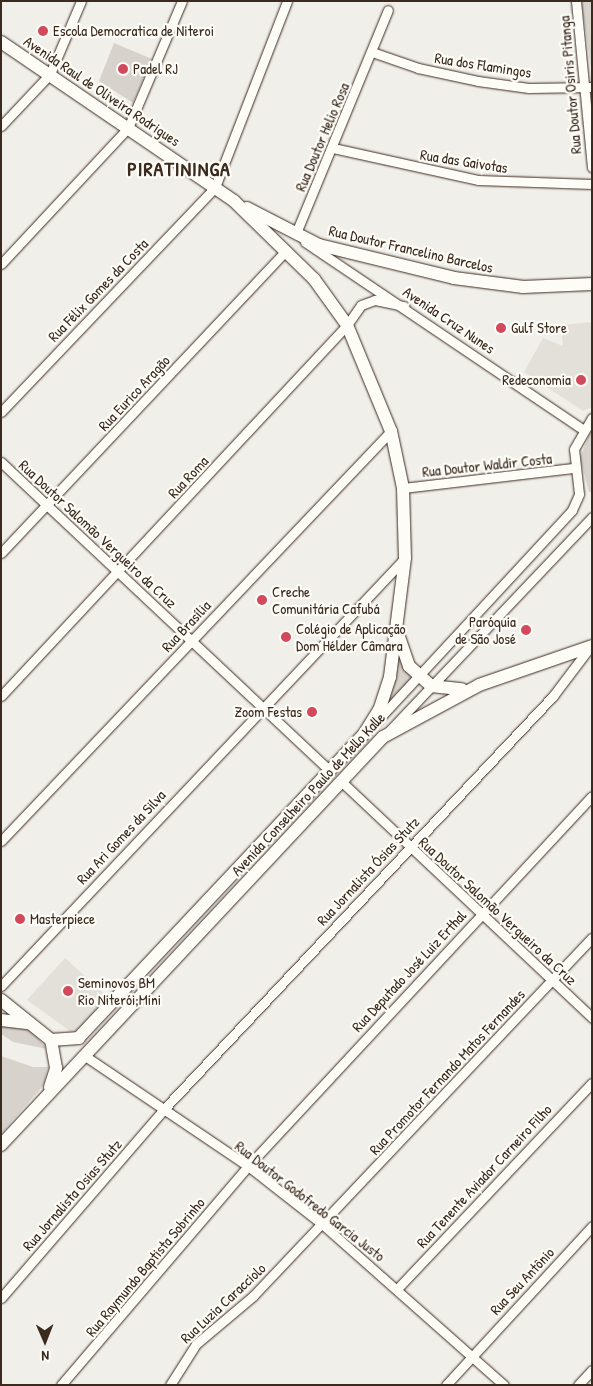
<!DOCTYPE html>
<html>
<head>
<meta charset="utf-8">
<style>
	body { margin:0 }
	#map { position:relative; width:593px; height:1386px; overflow:hidden; background:#f1efea; font-family:"Patrick Hand",sans-serif }
	div>[style] { position:absolute }
	.built>* { inset:0; background:#e3e0da }
	.green>* { inset:0; background:#d7d2cc }
	.roads { filter:drop-shadow(0 0 1px #3b2a1e) drop-shadow(0 0 1px #3b2a1e) }
	.minor>* { height:9px; margin:-4.5px; padding:0 4.5px; transform-origin:4.5px; border-radius:4.5px; background:#fdfcf7 }
	.secondary>* { height:12px; margin:-6px; padding:0 6px; transform-origin:6px; border-radius:6px; background:#fdfcf7 }
	.dots>* { width:14px; height:14px; translate:-50% -50%; box-sizing:border-box; border:2px solid #fdfcf7; border-radius:50% }
	span { translate:-50% -50%; white-space:nowrap; text-align:center; line-height:1.15; -webkit-text-stroke:4.5px #fdfcf7; paint-order:stroke }
	.poi-label { font-size:15px; color:#3b2a1e }
	.left { translate:0 -50%; text-align:left }
	.right { translate:-100% -50%; text-align:right }
	.street-label { font-size:15px; color:#3b2a1e }
	.district-label { font-size:20px; color:#3b2a1e; font-weight:700; letter-spacing:1px }
	.frame { position:absolute; inset:0; border:2px solid #3b2a1e; pointer-events:none }
	.north { position:absolute; left:20px; top:1316px; width:50px; height:50px; -webkit-text-stroke:4px #fdfcf7; paint-order:stroke; rotate:179deg; font-size:14px; font-weight:700; line-height:20px; text-align:center; color:#3b2a1e }
	.north::after { content:''; display:block; margin:auto; width:18px; height:22px; background:#3b2a1e; clip-path:polygon(50% 0,100% 100%,50% 72%,0 100%) }
</style>
</head>
<body>
<div id="map">
	<div class="built">
		<i style="clip-path:polygon(592px 322px,592px 407px,583px 411px,524px 372px,543px 338px,563px 346px,561px 325px)"></i>
		<i style="clip-path:polygon(65px 958px,108px 997px,78px 1030px,70px 1031px,27px 1000px)"></i>
	</div>
	<div class="green">
		<i style="clip-path:polygon(581px 1px,592px 1px,592px 76px,585px 27px)"></i>
		<i style="clip-path:polygon(114px 43px,152px 59px,133px 103px,99px 81px)"></i>
		<i style="clip-path:polygon(592px 428px,592px 492px,589px 492px,580px 458px)"></i>
		<i style="clip-path:polygon(398px 651px,415px 678px,378px 718px)"></i>
		<i style="clip-path:polygon(1px 1026px,31px 1030px,47px 1049px,13px 1042px,1px 1034px)"></i>
		<i style="clip-path:polygon(1px 1056px,33px 1067px,48px 1067px,43px 1086px,1px 1134px)"></i>
	</div>
	<div class="roads">
		<div class="minor">
			<i style="left:576px;top:1px;width:167px;rotate:84.5deg"></i>
			<i style="left:372px;top:52px;width:49px;rotate:19.2deg"></i>
			<i style="left:418px;top:68px;width:61px;rotate:12.2deg"></i>
			<i style="left:478px;top:81px;width:51px;rotate:7.8deg"></i>
			<i style="left:529px;top:88px;width:63px;rotate:-0.9deg"></i>
			<i style="left:1px;top:126px;width:71px;rotate:-46.7deg"></i>
			<i style="left:50px;top:74px;width:79px;rotate:-67deg"></i>
			<i style="left:333px;top:148px;width:148px;rotate:12.4deg"></i>
			<i style="left:478px;top:180px;width:114px;rotate:2deg"></i>
			<i style="left:296px;top:233px;width:241px;rotate:-67.6deg"></i>
			<i style="left:305px;top:242px;width:334px;rotate:34deg"></i>
			<i style="left:1px;top:264px;width:186px;rotate:-47deg"></i>
			<i style="left:128px;top:128px;width:138px;rotate:-67deg"></i>
			<i style="left:1px;top:412px;width:311px;rotate:-46.4deg"></i>
			<i style="left:215px;top:187px;width:199px;rotate:-68.8deg"></i>
			<i style="left:1px;top:462px;width:450px;rotate:43.2deg"></i>
			<i style="left:403px;top:488px;width:171px;rotate:-6.7deg"></i>
			<i style="left:1px;top:553px;width:415px;rotate:-46.7deg"></i>
			<i style="left:1px;top:696px;width:507px;rotate:-47deg"></i>
			<i style="left:347px;top:325px;width:24px;rotate:-55deg"></i>
			<i style="left:361px;top:305px;width:15px;rotate:-20deg"></i>
			<i style="left:375px;top:300px;width:30px;rotate:12deg"></i>
			<i style="left:375px;top:723px;width:290px;rotate:-47.2deg"></i>
			<i style="left:572px;top:510px;width:17px;rotate:-66deg"></i>
			<i style="left:579px;top:494px;width:45px;rotate:-96.3deg"></i>
			<i style="left:574px;top:449px;width:36px;rotate:-60deg"></i>
			<i style="left:389px;top:731px;width:295px;rotate:-46.5deg"></i>
			<i style="left:342px;top:782px;width:344px;rotate:43.3deg"></i>
			<i style="left:1px;top:841px;width:566px;rotate:-46.43deg"></i>
			<i style="left:1px;top:986px;width:589px;rotate:-46.65deg"></i>
			<i style="left:85px;top:1056px;width:197px;rotate:34deg"></i>
			<i style="left:248px;top:1166px;width:94px;rotate:38.1deg"></i>
			<i style="left:322px;top:1224px;width:243px;rotate:41.5deg"></i>
			<i style="left:397px;top:1289px;width:284px;rotate:-46.6deg"></i>
			<i style="left:1px;top:1298px;width:248px;rotate:-49.2deg"></i>
			<i style="left:163px;top:1110px;width:569px;rotate:-46.71deg"></i>
			<i style="left:553px;top:696px;width:61px;rotate:-52.9deg"></i>
			<i style="left:61px;top:1385px;width:288px;rotate:-49.5deg"></i>
			<i style="left:248px;top:1166px;width:505px;rotate:-47.09deg"></i>
			<i style="left:170px;top:1385px;width:49px;rotate:-57.6deg"></i>
			<i style="left:196px;top:1344px;width:75px;rotate:-40.1deg"></i>
			<i style="left:253px;top:1296px;width:493px;rotate:-46.6deg"></i>
			<i style="left:446px;top:1385px;width:216px;rotate:-47.4deg"></i>
			<i style="left:578px;top:1385px;width:21px;rotate:-47deg"></i>
		</div>
		<div class="secondary">
			<i style="left:1px;top:42px;width:282px;rotate:34.3deg"></i>
			<i style="left:234px;top:201px;width:112px;rotate:44.3deg"></i>
			<i style="left:314px;top:279px;width:57px;rotate:54.3deg"></i>
			<i style="left:347px;top:325px;width:115px;rotate:67.5deg"></i>
			<i style="left:391px;top:431px;width:58px;rotate:78.1deg"></i>
			<i style="left:403px;top:488px;width:70px;rotate:88.4deg"></i>
			<i style="left:405px;top:558px;width:120px;rotate:97.2deg"></i>
			<i style="left:390px;top:677px;width:35px;rotate:108deg"></i>
			<i style="left:379px;top:710px;width:28px;rotate:122deg"></i>
			<i style="left:364px;top:734px;width:417px;rotate:133.2deg"></i>
			<i style="left:79px;top:1038px;width:28px;rotate:176deg"></i>
			<i style="left:51px;top:1040px;width:64px;rotate:-141.3deg"></i>
			<i style="left:247px;top:208px;width:81px;rotate:27.2deg"></i>
			<i style="left:319px;top:245px;width:139px;rotate:13.7deg"></i>
			<i style="left:454px;top:278px;width:70px;rotate:7.4deg"></i>
			<i style="left:523px;top:287px;width:69px;rotate:-2.5deg"></i>
			<i style="left:399px;top:637px;width:31px;rotate:71deg"></i>
			<i style="left:409px;top:666px;width:30px;rotate:42deg"></i>
			<i style="left:431px;top:686px;width:31px;rotate:6deg"></i>
			<i style="left:1px;top:1020px;width:26px;rotate:7deg"></i>
			<i style="left:50px;top:1087px;width:20px;rotate:-72deg"></i>
			<i style="left:56px;top:1068px;width:28px;rotate:-100deg"></i>
			<i style="left:1px;top:1145px;width:559px;rotate:-46.89deg"></i>
			<i style="left:383px;top:737px;width:109px;rotate:-28.4deg"></i>
			<i style="left:479px;top:685px;width:120px;rotate:-19deg"></i>
		</div>
	</div>
	<div class="dots">
		<i style="left:43px;top:31px;background:#d1495b"></i>
		<i style="left:123px;top:69px;background:#d1495b"></i>
		<i style="left:501px;top:328px;background:#d1495b"></i>
		<i style="left:581px;top:380px;background:#d1495b"></i>
		<i style="left:262px;top:600px;background:#d1495b"></i>
		<i style="left:526px;top:630px;background:#d1495b"></i>
		<i style="left:286px;top:637px;background:#d1495b"></i>
		<i style="left:312px;top:712px;background:#d1495b"></i>
		<i style="left:20px;top:919px;background:#d1495b"></i>
		<i style="left:68px;top:991px;background:#d1495b"></i>
	</div>
	<div class="poi-label">
		<span class="left" style="left:53px;top:31px">Escola Democratica de Niteroi</span>
		<span class="left" style="left:133px;top:69px">Padel RJ</span>
		<span class="left" style="left:511px;top:328px">Gulf Store</span>
		<span class="right" style="left:571px;top:380px">Redeconomia</span>
		<span class="left" style="left:272px;top:600px">Creche<br>Comunitária Cafubá</span>
		<span class="right" style="left:516px;top:630px">Paróquia<br>de São José</span>
		<span class="left" style="left:296px;top:637px">Colégio de Aplicação<br>Dom Hélder Câmara</span>
		<span class="right" style="left:302px;top:712px">Zoom Festas</span>
		<span class="left" style="left:30px;top:919px">Masterpiece</span>
		<span class="left" style="left:78px;top:991px">Seminovos BM<br>Rio Niterói;Mini</span>
	</div>
	<div class="street-label">
		<span style="left:483px;top:65px;rotate:9deg">Rua dos Flamingos</span>
		<span style="left:570px;top:85px;rotate:-95deg">Rua Doutor Osiris Pitanga</span>
		<span style="left:102px;top:91px;rotate:34deg">Avenida Raul de Oliveira Rodrigues</span>
		<span style="left:322px;top:137px;rotate:-67deg">Rua Doutor Helio Rosa</span>
		<span style="left:464px;top:161px;rotate:9deg">Rua das Gaivotas</span>
		<span style="left:411px;top:249px;rotate:13deg">Rua Doutor Francelino Barcelos</span>
		<span style="left:98px;top:290px;rotate:-46deg">Rua Félix Gomes da Costa</span>
		<span style="left:449px;top:320px;rotate:34deg">Avenida Cruz Nunes</span>
		<span style="left:134px;top:393px;rotate:-47deg">Rua Eurico Aragão</span>
		<span style="left:487px;top:465px;rotate:-6deg">Rua Doutor Waldir Costa</span>
		<span style="left:188px;top:477px;rotate:-47deg">Rua Roma</span>
		<span style="left:98px;top:534px;rotate:43deg">Rua Doutor Salomão Vergueiro da Cruz</span>
		<span style="left:186px;top:626px;rotate:-47deg">Rua Brasília</span>
		<span style="left:308px;top:794px;rotate:-47deg">Avenida Conselheiro Paulo de Mello Kalle</span>
		<span style="left:121px;top:837px;rotate:-47deg">Rua Ari Gomes da Silva</span>
		<span style="left:368px;top:871px;rotate:-47deg">Rua Jornalista Ósias Stutz</span>
		<span style="left:498px;top:911px;rotate:43deg">Rua Doutor Salomão Vergueiro da Cruz</span>
		<span style="left:409px;top:971px;rotate:-47deg">Rua Deputado José Luiz Erthal</span>
		<span style="left:447px;top:1072px;rotate:-47deg">Rua Promotor Fernando Matos Fernandes</span>
		<span style="left:484px;top:1176px;rotate:-47deg">Rua Tenente Aviador Carneiro Filho</span>
		<span style="left:72px;top:1195px;rotate:-49deg">Rua Jornalista Osias Stutz</span>
		<span style="left:310px;top:1201px;rotate:38deg">Rua Doutor Godofredo Garcia Justo</span>
		<span style="left:145px;top:1267px;rotate:-50deg">Rua Raymundo Baptista Sobrinho</span>
		<span style="left:522px;top:1281px;rotate:-47deg">Rua Seu Antônio</span>
		<span style="left:223px;top:1303px;rotate:-43deg">Rua Luzia Caracciolo</span>
	</div>
	<div class="district-label">
		<span style="left:179px;top:168px">PIRATININGA</span>
	</div>
	<div class="frame"></div>
	<div class="north">N</div>
</div>
</body>
</html>
